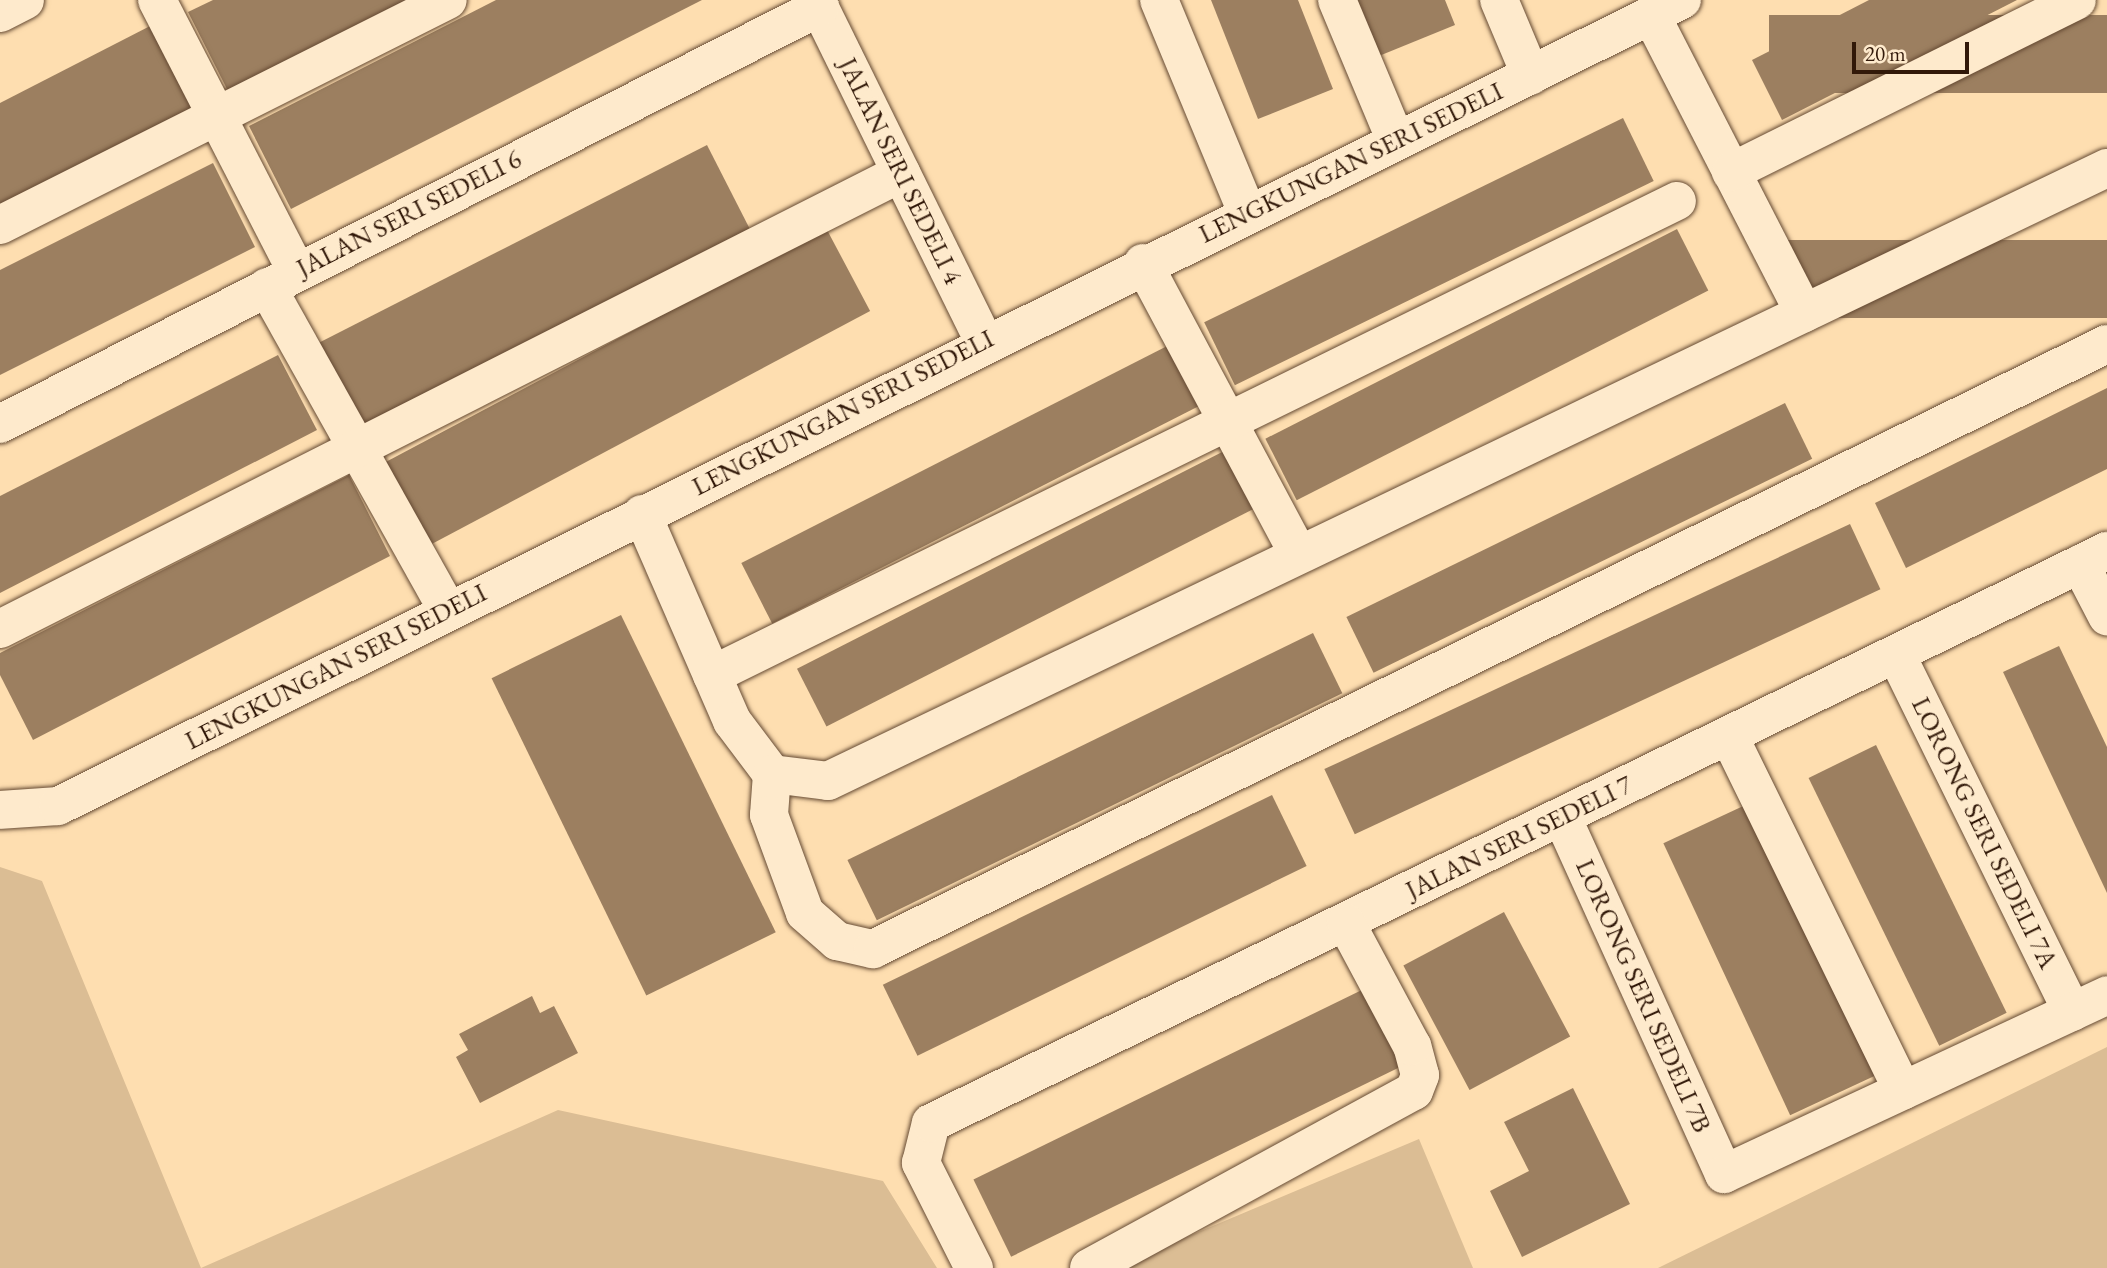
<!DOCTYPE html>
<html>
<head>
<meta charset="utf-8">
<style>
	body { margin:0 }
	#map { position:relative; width:2107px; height:1268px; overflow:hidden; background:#fedeb0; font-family:"EB Garamond",serif }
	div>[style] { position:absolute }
	.green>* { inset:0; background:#dbbd94 }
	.building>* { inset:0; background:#9c7f60; transform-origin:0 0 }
	.roads { filter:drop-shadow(0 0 2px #654a33) drop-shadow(0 0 2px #654a33) }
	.minor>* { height:38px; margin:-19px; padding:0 19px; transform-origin:19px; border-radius:19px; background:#feeacc }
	span { translate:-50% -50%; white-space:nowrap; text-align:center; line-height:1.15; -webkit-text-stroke:7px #feeacc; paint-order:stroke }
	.street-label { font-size:26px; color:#321909 }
	.scale { position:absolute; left:1852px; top:42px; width:117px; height:32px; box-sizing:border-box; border:4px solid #321909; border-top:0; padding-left:9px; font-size:21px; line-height:24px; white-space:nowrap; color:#321909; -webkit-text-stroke:5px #feeacc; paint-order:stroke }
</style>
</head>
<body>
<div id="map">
	<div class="green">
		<i style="clip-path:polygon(0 867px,42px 881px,201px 1268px,558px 1110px,883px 1181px,937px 1268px,0 1268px)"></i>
		<i style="clip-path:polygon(2107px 1047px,2107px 1268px,1658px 1268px)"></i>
		<i style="clip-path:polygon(1419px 1139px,1473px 1268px,1113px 1268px)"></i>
	</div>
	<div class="building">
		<i style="clip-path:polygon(213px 0,411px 0,229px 93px,188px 12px)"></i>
		<i style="clip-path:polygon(496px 0,702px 0,291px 209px,249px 126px)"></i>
		<i style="clip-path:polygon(1211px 0,1298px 0,1333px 89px,1258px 119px)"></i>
		<i style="clip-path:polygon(1351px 0,1445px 0,1455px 25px,1374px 58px)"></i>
		<i style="clip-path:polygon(1869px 0,2017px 0,1782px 120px,1752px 60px)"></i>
		<i style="left:2107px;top:15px;width:78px;height:338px;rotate:90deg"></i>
		<i style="clip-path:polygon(154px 24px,197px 106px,0 207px,0 103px)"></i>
		<i style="left:1623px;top:118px;width:70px;height:466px;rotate:64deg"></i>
		<i style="left:707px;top:145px;width:100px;height:435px;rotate:63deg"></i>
		<i style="clip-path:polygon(213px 163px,255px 247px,0 375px,0 270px)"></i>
		<i style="left:826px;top:228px;width:94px;height:505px;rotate:62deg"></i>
		<i style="left:1677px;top:229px;width:69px;height:462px;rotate:63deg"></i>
		<i style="left:2107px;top:240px;width:78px;height:324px;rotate:90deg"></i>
		<i style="left:1177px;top:341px;width:68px;height:489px;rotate:63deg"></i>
		<i style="clip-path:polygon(278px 355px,317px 430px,0 593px,0 496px)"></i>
		<i style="clip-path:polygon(2107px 388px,2107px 469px,1906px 568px,1875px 503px)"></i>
		<i style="left:1785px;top:403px;width:62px;height:488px;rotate:64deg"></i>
		<i style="left:1230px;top:448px;width:65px;height:486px;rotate:63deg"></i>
		<i style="clip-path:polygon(349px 475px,390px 556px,33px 740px,0 675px,0 653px)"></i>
		<i style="left:1850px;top:524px;width:72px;height:580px;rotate:65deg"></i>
		<i style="left:621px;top:615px;width:353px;height:144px;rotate:64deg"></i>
		<i style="left:1313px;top:633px;width:67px;height:518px;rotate:64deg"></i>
		<i style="clip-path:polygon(2059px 646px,2107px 747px,2107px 893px,2003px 672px)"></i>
		<i style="left:1876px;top:745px;width:298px;height:75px;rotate:64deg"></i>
		<i style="left:1272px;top:795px;width:79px;height:433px;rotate:64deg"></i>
		<i style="left:1754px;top:801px;width:300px;height:100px;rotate:65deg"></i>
		<i style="left:1504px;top:912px;width:141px;height:114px;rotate:62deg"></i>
		<i style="left:1368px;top:987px;width:86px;height:439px;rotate:64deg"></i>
		<i style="clip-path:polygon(532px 996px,540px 1013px,554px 1006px,578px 1053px,480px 1103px,456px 1057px,468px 1050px,459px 1034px)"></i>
		<i style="clip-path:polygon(1573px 1088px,1630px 1204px,1522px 1257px,1490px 1191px,1529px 1171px,1504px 1122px)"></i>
	</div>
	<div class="roads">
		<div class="minor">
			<i style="left:157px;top:0;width:305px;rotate:62.8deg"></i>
			<i style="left:816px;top:0;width:380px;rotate:63.8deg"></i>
			<i style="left:1159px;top:0;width:230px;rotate:67.5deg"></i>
			<i style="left:1337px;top:0;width:153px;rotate:67.3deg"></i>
			<i style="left:1499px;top:0;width:82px;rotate:67.2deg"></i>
			<i style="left:0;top:13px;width:28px;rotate:-27deg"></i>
			<i style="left:1651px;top:15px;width:335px;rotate:62.8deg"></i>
			<i style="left:1731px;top:172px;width:386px;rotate:-26.4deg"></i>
			<i style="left:0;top:225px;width:501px;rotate:-26.67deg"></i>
			<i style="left:1143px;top:263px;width:327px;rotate:61.9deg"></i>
			<i style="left:267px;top:287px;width:371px;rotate:60.8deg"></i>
			<i style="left:0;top:424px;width:920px;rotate:-26.96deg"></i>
			<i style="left:642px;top:514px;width:226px;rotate:66.5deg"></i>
			<i style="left:732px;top:721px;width:66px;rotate:53deg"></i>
			<i style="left:772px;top:774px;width:56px;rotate:7.1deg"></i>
			<i style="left:828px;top:781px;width:1418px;rotate:-25.61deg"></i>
			<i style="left:2080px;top:564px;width:59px;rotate:62.6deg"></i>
			<i style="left:0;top:629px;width:1010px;rotate:-26.84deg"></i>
			<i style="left:1896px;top:654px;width:399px;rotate:63.8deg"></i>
			<i style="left:712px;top:675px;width:1075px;rotate:-26.16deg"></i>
			<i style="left:1729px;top:736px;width:395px;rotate:63.9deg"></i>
			<i style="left:772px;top:774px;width:41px;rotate:94.2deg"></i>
			<i style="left:769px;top:815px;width:104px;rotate:69.8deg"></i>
			<i style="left:805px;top:913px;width:43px;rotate:41.2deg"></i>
			<i style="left:837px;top:941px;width:37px;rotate:13deg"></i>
			<i style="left:873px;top:949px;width:1374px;rotate:-26.12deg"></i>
			<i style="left:0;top:810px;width:58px;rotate:-3.9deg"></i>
			<i style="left:58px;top:806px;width:1813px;rotate:-26.4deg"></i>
			<i style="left:1562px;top:817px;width:392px;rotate:65.6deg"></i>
			<i style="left:1724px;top:1174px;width:423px;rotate:-25deg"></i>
			<i style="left:974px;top:1268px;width:118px;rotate:-116.8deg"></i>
			<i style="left:921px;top:1163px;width:41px;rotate:-76deg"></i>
			<i style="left:931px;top:1123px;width:1308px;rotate:-25.94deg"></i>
			<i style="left:1089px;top:1268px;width:370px;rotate:-28.6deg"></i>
			<i style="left:1414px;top:1091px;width:17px;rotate:-69deg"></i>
			<i style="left:1420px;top:1075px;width:30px;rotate:-105deg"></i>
			<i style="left:1412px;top:1046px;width:140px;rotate:-118.2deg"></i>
		</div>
	</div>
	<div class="street-label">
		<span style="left:1351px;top:163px;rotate:-26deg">LENGKUNGAN SERI SEDELI</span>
		<span style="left:900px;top:171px;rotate:64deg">JALAN SERI SEDELI 4</span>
		<span style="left:409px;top:214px;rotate:-27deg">JALAN SERI SEDELI 6</span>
		<span style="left:843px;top:413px;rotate:-27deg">LENGKUNGAN SERI SEDELI</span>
		<span style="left:336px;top:667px;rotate:-27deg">LENGKUNGAN SERI SEDELI</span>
		<span style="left:1984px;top:833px;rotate:64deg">LORONG SERI SEDELI 7A</span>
		<span style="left:1519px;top:838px;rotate:-26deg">JALAN SERI SEDELI 7</span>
		<span style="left:1643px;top:996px;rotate:66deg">LORONG SERI SEDELI 7B</span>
	</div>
	<div class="scale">20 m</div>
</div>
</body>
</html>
